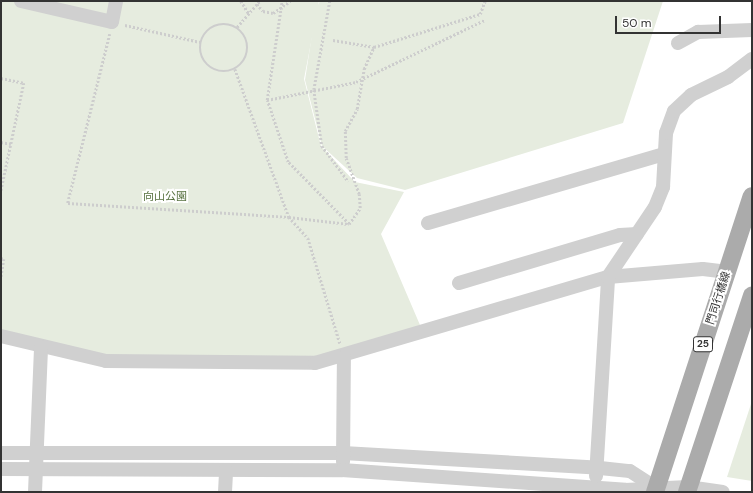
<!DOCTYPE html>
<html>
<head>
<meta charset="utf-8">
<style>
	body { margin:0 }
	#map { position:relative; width:753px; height:493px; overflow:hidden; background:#fff; font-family:"DM Sans","Noto Sans JP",sans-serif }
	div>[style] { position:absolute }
	.green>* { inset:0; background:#e6ecdf }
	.path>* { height:2.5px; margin-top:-1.25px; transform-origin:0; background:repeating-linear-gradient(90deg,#cdcdcd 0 2px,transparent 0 4px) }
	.path>.ring { margin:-1.25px; padding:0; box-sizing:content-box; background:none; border:2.5px solid #cdcdcd; border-radius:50% }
	.minor>* { height:14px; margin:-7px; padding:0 7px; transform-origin:7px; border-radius:7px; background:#d0d0d0 }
	.major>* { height:18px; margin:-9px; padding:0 9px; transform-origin:9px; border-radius:9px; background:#ababab }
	span { translate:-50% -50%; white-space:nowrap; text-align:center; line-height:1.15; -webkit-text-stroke:4px #fff; paint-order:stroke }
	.shield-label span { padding:1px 3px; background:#fff; border:1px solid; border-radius:3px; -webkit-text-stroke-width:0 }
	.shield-label { font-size:10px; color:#333; font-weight:700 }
	.park-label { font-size:11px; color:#56703f }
	.street-label { font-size:11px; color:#333 }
	.frame { position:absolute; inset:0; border:2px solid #333; pointer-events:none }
	.scale { position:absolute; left:615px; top:16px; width:106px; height:18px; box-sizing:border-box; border:2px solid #333; border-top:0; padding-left:5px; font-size:12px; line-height:14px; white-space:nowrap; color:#333; -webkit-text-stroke:3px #fff; paint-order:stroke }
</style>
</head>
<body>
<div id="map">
	<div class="green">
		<i style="clip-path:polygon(1px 1px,319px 1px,304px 79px,321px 146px,355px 182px,404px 192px,381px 234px,423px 332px,344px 357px,106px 361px,1px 336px)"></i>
		<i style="clip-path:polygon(320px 1px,663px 1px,623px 123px,405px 190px,357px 178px,322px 146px,305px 80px,316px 8px)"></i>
		<i style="clip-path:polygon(752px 401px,752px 481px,727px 477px)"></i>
	</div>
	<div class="path">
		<i style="left:241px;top:1px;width:15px;rotate:58deg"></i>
		<i style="left:330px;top:1px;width:90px;rotate:100.2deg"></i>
		<i style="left:314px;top:90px;width:57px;rotate:81.9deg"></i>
		<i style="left:322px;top:146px;width:44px;rotate:53.4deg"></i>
		<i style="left:257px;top:4px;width:9px;rotate:49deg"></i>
		<i style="left:263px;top:11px;width:10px;rotate:11deg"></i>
		<i style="left:273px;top:13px;width:21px;rotate:-35deg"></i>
		<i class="ring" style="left:200px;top:24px;width:45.5px;height:45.5px"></i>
		<i style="left:125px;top:25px;width:77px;rotate:12.8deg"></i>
		<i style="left:237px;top:27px;width:35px;rotate:-49deg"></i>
		<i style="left:110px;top:34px;width:174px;rotate:104deg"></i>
		<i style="left:68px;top:203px;width:221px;rotate:3.6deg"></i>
		<i style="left:289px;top:217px;width:60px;rotate:6.7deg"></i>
		<i style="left:349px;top:224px;width:87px;rotate:-134.5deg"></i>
		<i style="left:288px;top:162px;width:65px;rotate:-108.7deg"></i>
		<i style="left:267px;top:100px;width:100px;rotate:-81.4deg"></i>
		<i style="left:333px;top:40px;width:42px;rotate:9.7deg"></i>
		<i style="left:374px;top:47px;width:111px;rotate:-17.3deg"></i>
		<i style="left:480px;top:14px;width:14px;rotate:-69deg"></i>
		<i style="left:235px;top:69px;width:158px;rotate:70deg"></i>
		<i style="left:289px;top:217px;width:28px;rotate:48deg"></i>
		<i style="left:308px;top:238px;width:110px;rotate:73.1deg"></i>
		<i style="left:1px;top:78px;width:24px;rotate:12deg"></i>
		<i style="left:24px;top:83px;width:110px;rotate:102deg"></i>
		<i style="left:267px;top:100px;width:91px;rotate:-11.4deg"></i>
		<i style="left:356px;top:82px;width:143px;rotate:-25.7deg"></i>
		<i style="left:1px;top:142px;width:10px;rotate:11deg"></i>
		<i style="left:349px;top:224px;width:19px;rotate:-55deg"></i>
		<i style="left:360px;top:208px;width:14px;rotate:-94deg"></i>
		<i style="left:359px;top:194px;width:38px;rotate:-110deg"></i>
		<i style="left:346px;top:158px;width:27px;rotate:-92deg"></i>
		<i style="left:345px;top:131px;width:25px;rotate:-61deg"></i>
		<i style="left:357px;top:109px;width:41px;rotate:-80.1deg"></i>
		<i style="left:364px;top:69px;width:24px;rotate:-66deg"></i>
		<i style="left:1px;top:258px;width:3px;rotate:18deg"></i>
		<i style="left:4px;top:259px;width:18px;rotate:99deg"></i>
	</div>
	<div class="minor">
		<i style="left:21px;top:1px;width:93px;rotate:13deg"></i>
		<i style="left:112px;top:22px;width:21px;rotate:-79deg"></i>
		<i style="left:678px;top:43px;width:23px;rotate:-29deg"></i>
		<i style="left:698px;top:32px;width:54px;rotate:-2.1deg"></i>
		<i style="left:428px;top:223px;width:246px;rotate:-16.3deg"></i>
		<i style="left:459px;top:283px;width:168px;rotate:-16.6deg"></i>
		<i style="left:620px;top:235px;width:17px;rotate:-3deg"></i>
		<i style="left:1px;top:336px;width:108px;rotate:13.4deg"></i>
		<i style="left:106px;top:361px;width:209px;rotate:0.5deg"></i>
		<i style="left:315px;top:363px;width:305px;rotate:-16.4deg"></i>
		<i style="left:608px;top:277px;width:95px;rotate:-4.8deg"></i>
		<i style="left:703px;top:269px;width:23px;rotate:7deg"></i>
		<i style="left:1px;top:453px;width:342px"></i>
		<i style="left:343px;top:453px;width:257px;rotate:3.3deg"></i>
		<i style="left:600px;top:468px;width:30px;rotate:6deg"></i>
		<i style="left:630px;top:471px;width:31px;rotate:33deg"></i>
		<i style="left:343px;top:462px;width:105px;rotate:-89.5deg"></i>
		<i style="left:1px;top:469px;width:341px;rotate:0.2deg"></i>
		<i style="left:342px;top:470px;width:284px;rotate:4deg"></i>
		<i style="left:625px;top:490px;width:63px;rotate:-2.7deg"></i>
		<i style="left:688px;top:487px;width:35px;rotate:8deg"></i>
		<i style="left:596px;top:476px;width:199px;rotate:-86.5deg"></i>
		<i style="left:608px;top:277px;width:84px;rotate:-56.1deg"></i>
		<i style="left:655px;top:207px;width:22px;rotate:-68deg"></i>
		<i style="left:663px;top:187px;width:54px;rotate:-86.8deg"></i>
		<i style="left:666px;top:133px;width:23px;rotate:-70deg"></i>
		<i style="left:674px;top:111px;width:23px;rotate:-43deg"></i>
		<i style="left:691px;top:95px;width:41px;rotate:-25.9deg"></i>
		<i style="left:728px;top:77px;width:30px;rotate:-37deg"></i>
		<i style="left:35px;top:492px;width:145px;rotate:-87.6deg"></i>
		<i style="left:225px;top:492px;width:22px;rotate:-87deg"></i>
	</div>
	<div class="major">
		<i style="left:655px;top:492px;width:311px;rotate:-71.9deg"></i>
		<i style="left:687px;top:492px;width:207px;rotate:-71.7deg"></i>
	</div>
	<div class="shield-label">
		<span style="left:703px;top:344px">25</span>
	</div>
	<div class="park-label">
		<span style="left:165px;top:196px">向山公園</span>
	</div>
	<div class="street-label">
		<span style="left:718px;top:298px;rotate:-72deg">門司行橋線</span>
	</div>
	<div class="frame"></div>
	<div class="scale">50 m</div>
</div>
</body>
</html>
